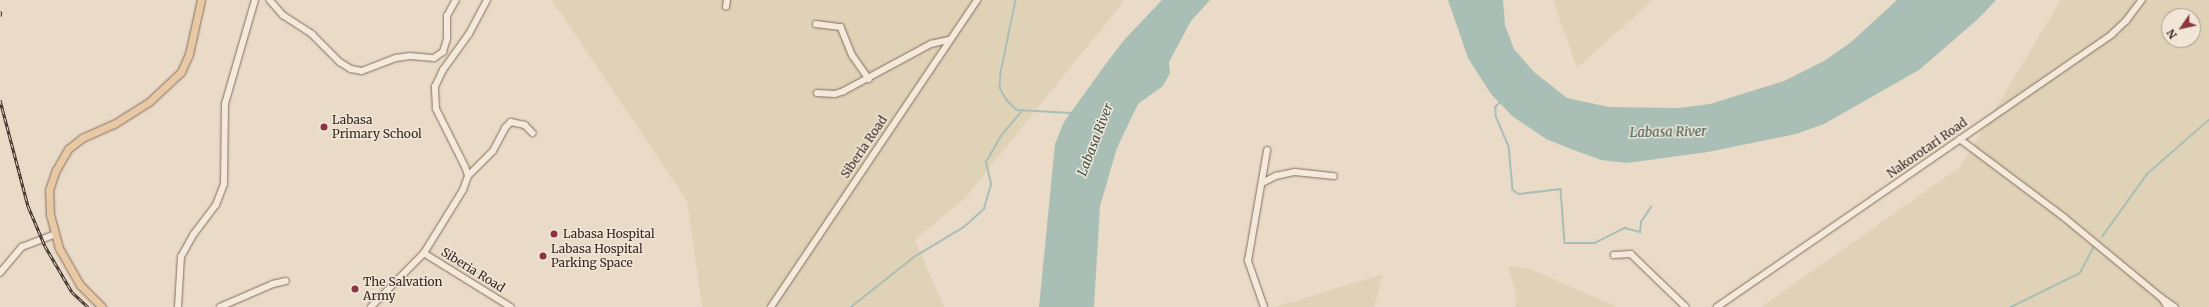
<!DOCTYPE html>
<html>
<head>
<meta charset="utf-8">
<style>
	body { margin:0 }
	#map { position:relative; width:2209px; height:307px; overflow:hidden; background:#eadbc8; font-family:Merriweather,serif }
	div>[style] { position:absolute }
	.farmland>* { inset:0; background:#dfd2b6 }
	.water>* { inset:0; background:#a9bfb5 }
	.stream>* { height:1.5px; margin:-0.75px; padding:0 0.75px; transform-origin:0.75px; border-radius:0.75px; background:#a9bfb5 }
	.roads { filter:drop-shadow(0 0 1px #846d5f) drop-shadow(0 0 1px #846d5f) }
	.minor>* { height:5.5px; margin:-2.75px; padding:0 2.75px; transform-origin:2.75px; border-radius:2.75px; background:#f5e9db }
	.major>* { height:7px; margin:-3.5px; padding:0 3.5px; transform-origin:3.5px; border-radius:3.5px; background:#e9c9a4 }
	.rail>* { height:3px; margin-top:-1.5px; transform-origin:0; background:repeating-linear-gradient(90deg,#f2e6d7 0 4.5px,#362821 0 9px); box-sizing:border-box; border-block:1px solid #362821 }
	.dots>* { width:11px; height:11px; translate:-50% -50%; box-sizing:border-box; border:2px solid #f2e6d7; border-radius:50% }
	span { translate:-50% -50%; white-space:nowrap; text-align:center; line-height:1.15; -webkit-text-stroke:3px #f2e6d7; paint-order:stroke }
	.poi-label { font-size:12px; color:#362821 }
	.left { translate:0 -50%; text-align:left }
	.street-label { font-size:12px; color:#362821 }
	.water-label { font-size:13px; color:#32544d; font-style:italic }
	.north { position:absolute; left:2161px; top:8px; width:40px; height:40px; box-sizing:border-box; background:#f2e6d7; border:1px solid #a79a8e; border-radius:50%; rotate:236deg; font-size:11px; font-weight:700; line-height:16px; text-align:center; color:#362821 }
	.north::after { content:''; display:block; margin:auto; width:14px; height:18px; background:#8d3543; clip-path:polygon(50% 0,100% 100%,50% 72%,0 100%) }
</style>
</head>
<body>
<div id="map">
	<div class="farmland">
		<i style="clip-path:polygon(552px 0,1125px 0,964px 199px,915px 240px,944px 307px,702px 307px,687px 201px)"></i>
		<i style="clip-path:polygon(1553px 0,1653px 0,1577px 68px)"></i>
		<i style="clip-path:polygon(evenodd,2061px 0,2209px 0,2209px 307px,1761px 307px,1960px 167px,2061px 0,2169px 16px,2193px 16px,2193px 40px,2169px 40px,2169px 16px)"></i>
		<i style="clip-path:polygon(1508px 266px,1528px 268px,1617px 307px,1515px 307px,1517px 298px)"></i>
		<i style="clip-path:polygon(1383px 274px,1374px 307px,1275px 307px)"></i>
	</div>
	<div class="water">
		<i style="clip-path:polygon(1162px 0,1210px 0,1191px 21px,1169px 62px,1170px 73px,1163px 86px,1138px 104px,1117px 148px,1100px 206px,1094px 307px,1039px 307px,1055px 144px,1064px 122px,1102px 69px,1124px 40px)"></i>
		<i style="clip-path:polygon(1448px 0,1503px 0,1505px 25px,1514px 49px,1534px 72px,1567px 98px,1609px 107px,1678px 108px,1710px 104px,1784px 81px,1824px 61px,1850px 43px,1897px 0,1996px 0,1978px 19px,1919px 70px,1824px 124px,1796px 134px,1708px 152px,1627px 163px,1601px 160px,1571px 149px,1546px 139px,1512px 116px,1491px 94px,1468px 58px)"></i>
	</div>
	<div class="stream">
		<i style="left:1016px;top:0;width:75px;rotate:101.6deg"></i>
		<i style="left:1001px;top:73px;width:15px;rotate:94deg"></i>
		<i style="left:1000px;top:88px;width:14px;rotate:60deg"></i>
		<i style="left:1007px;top:100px;width:14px;rotate:45deg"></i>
		<i style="left:1017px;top:110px;width:55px;rotate:3.1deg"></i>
		<i style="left:1500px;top:103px;width:6px;rotate:135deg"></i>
		<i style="left:1496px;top:107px;width:9px;rotate:90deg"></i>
		<i style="left:1496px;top:116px;width:33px;rotate:67deg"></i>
		<i style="left:1509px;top:146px;width:44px;rotate:84.8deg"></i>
		<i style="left:1513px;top:190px;width:7px;rotate:34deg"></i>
		<i style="left:1519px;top:194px;width:42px;rotate:-6.8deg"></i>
		<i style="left:1561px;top:189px;width:54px;rotate:85.8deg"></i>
		<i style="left:1565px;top:243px;width:30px"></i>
		<i style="left:1595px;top:243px;width:34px;rotate:-27deg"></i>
		<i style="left:1625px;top:228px;width:16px;rotate:15deg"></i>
		<i style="left:1640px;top:232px;width:10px;rotate:-84deg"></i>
		<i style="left:1641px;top:222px;width:18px;rotate:-56deg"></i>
		<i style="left:2102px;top:237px;width:77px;rotate:-54.5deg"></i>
		<i style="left:2147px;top:174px;width:82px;rotate:-41.1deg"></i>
		<i style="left:851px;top:307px;width:80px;rotate:-38.4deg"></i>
		<i style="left:914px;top:257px;width:58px;rotate:-31deg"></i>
		<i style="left:964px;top:227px;width:27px;rotate:-42deg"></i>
		<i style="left:984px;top:209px;width:26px;rotate:-74deg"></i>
		<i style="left:991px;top:184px;width:23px;rotate:-103deg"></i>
		<i style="left:986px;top:162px;width:30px;rotate:-60deg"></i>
		<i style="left:1001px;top:136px;width:34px;rotate:-50deg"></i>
		<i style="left:2011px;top:307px;width:77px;rotate:-26.2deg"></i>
		<i style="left:2080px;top:273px;width:30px;rotate:-62deg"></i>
	</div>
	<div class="roads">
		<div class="minor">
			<i style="left:270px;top:0;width:20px;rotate:49deg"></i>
			<i style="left:283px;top:15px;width:35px;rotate:33deg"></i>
			<i style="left:312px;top:34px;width:40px;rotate:45deg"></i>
			<i style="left:340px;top:62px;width:13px;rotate:32deg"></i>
			<i style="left:351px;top:69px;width:11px;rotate:10deg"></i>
			<i style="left:362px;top:71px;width:36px;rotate:-21deg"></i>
			<i style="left:396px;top:58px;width:14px;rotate:-8deg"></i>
			<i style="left:410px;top:56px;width:24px;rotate:5deg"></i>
			<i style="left:434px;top:58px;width:11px;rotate:-34deg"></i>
			<i style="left:443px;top:52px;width:14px;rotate:-73deg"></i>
			<i style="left:447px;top:39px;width:23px;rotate:-90deg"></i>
			<i style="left:447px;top:16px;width:18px;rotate:-61deg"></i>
			<i style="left:726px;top:7px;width:7px;rotate:-82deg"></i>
			<i style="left:816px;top:24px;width:25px;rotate:7deg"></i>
			<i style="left:841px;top:27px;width:31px;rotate:68deg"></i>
			<i style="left:853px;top:56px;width:28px;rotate:55deg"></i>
			<i style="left:817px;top:93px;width:18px;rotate:3deg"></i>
			<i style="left:835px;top:94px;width:9px;rotate:-18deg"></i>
			<i style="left:844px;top:91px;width:99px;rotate:-28.4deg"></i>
			<i style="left:931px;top:44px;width:18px;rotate:-13deg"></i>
			<i style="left:1960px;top:139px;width:130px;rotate:36.9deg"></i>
			<i style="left:2064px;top:217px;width:127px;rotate:39.6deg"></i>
			<i style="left:2162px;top:298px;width:11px;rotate:56deg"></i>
			<i style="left:468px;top:176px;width:35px;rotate:-45deg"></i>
			<i style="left:493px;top:151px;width:26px;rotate:-62deg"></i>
			<i style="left:505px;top:128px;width:8px;rotate:-45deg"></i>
			<i style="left:511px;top:122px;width:14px;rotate:12deg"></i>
			<i style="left:525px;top:125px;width:11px;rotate:45deg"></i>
			<i style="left:1262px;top:183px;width:16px;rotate:-27deg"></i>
			<i style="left:1276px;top:176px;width:19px;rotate:-12deg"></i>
			<i style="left:1295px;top:172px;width:39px;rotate:6deg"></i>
			<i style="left:424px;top:253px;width:102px;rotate:31.8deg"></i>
			<i style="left:1614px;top:255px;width:17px;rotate:-3deg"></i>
			<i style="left:1631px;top:254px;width:76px;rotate:43.9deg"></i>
			<i style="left:0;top:273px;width:34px;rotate:-50deg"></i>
			<i style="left:22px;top:247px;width:34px;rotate:-21deg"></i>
			<i style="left:2165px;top:300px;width:12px;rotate:35deg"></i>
			<i style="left:178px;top:307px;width:50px;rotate:-86.6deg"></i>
			<i style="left:181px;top:257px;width:26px;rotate:-61deg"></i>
			<i style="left:194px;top:234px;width:36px;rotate:-53deg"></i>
			<i style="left:216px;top:205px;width:22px;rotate:-69deg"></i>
			<i style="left:224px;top:184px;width:80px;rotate:-89.3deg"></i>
			<i style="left:225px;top:104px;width:108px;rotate:-73.9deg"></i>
			<i style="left:220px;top:307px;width:58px;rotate:-23.5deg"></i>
			<i style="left:273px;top:284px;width:13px;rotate:-13deg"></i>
			<i style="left:371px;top:307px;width:76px;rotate:-45.5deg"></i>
			<i style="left:424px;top:253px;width:74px;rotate:-58.2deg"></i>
			<i style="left:463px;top:190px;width:15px;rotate:-70deg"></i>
			<i style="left:468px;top:176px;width:9px;rotate:-108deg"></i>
			<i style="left:465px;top:167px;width:65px;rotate:-116.6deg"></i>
			<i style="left:436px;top:109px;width:22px;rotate:-93deg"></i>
			<i style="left:435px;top:87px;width:19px;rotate:-65deg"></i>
			<i style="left:443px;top:70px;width:44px;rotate:-54.2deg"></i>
			<i style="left:469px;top:34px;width:38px;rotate:-62deg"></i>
			<i style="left:771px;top:307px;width:370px;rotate:-56.1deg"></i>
			<i style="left:1264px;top:307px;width:49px;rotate:-109.2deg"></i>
			<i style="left:1248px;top:261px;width:112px;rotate:-80.2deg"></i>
			<i style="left:1717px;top:307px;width:480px;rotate:-34.6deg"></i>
			<i style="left:2112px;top:34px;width:19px;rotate:-43deg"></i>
			<i style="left:2126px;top:21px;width:26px;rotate:-53deg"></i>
		</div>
		<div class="major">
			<i style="left:102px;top:307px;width:31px;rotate:-135deg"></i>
			<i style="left:80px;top:285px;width:43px;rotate:-119.6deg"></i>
			<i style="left:59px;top:248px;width:34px;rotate:-105deg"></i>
			<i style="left:50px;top:215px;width:25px;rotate:-92deg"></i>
			<i style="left:49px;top:190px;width:21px;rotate:-71deg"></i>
			<i style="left:56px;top:170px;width:24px;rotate:-60deg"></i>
			<i style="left:68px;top:149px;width:18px;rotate:-38deg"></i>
			<i style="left:82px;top:138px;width:35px;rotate:-24deg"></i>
			<i style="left:114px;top:124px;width:41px;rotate:-32.2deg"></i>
			<i style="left:149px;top:102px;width:44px;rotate:-43.2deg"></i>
			<i style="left:181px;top:72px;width:20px;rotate:-66deg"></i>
			<i style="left:189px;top:54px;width:55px;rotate:-77.5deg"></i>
		</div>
	</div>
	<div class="rail">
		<i style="left:0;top:16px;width:5px;rotate:-79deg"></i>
		<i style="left:0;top:100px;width:110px;rotate:75.2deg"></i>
		<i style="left:28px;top:206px;width:43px;rotate:67deg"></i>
		<i style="left:45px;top:246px;width:53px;rotate:59.6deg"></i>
		<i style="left:72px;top:292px;width:22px;rotate:43deg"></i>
	</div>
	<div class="dots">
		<i style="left:324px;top:127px;background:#8d3543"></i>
		<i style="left:554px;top:234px;background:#8d3543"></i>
		<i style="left:543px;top:256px;background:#8d3543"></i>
		<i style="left:355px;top:289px;background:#8d3543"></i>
	</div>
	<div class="poi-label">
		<span class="left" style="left:332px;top:127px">Labasa<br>Primary School</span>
		<span class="left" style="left:563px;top:234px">Labasa Hospital</span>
		<span class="left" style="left:551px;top:256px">Labasa Hospital<br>Parking Space</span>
		<span class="left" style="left:363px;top:289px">The Salvation<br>Army</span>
	</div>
	<div class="street-label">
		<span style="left:864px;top:147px;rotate:-56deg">Siberia Road</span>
		<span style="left:1927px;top:148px;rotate:-35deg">Nakorotari Road</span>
		<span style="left:473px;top:270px;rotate:32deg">Siberia Road</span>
	</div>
	<div class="water-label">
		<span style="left:1668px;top:133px;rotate:-1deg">Labasa River</span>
		<span style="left:1096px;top:140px;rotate:-69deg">Labasa River</span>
	</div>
	<div class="north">N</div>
</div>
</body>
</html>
